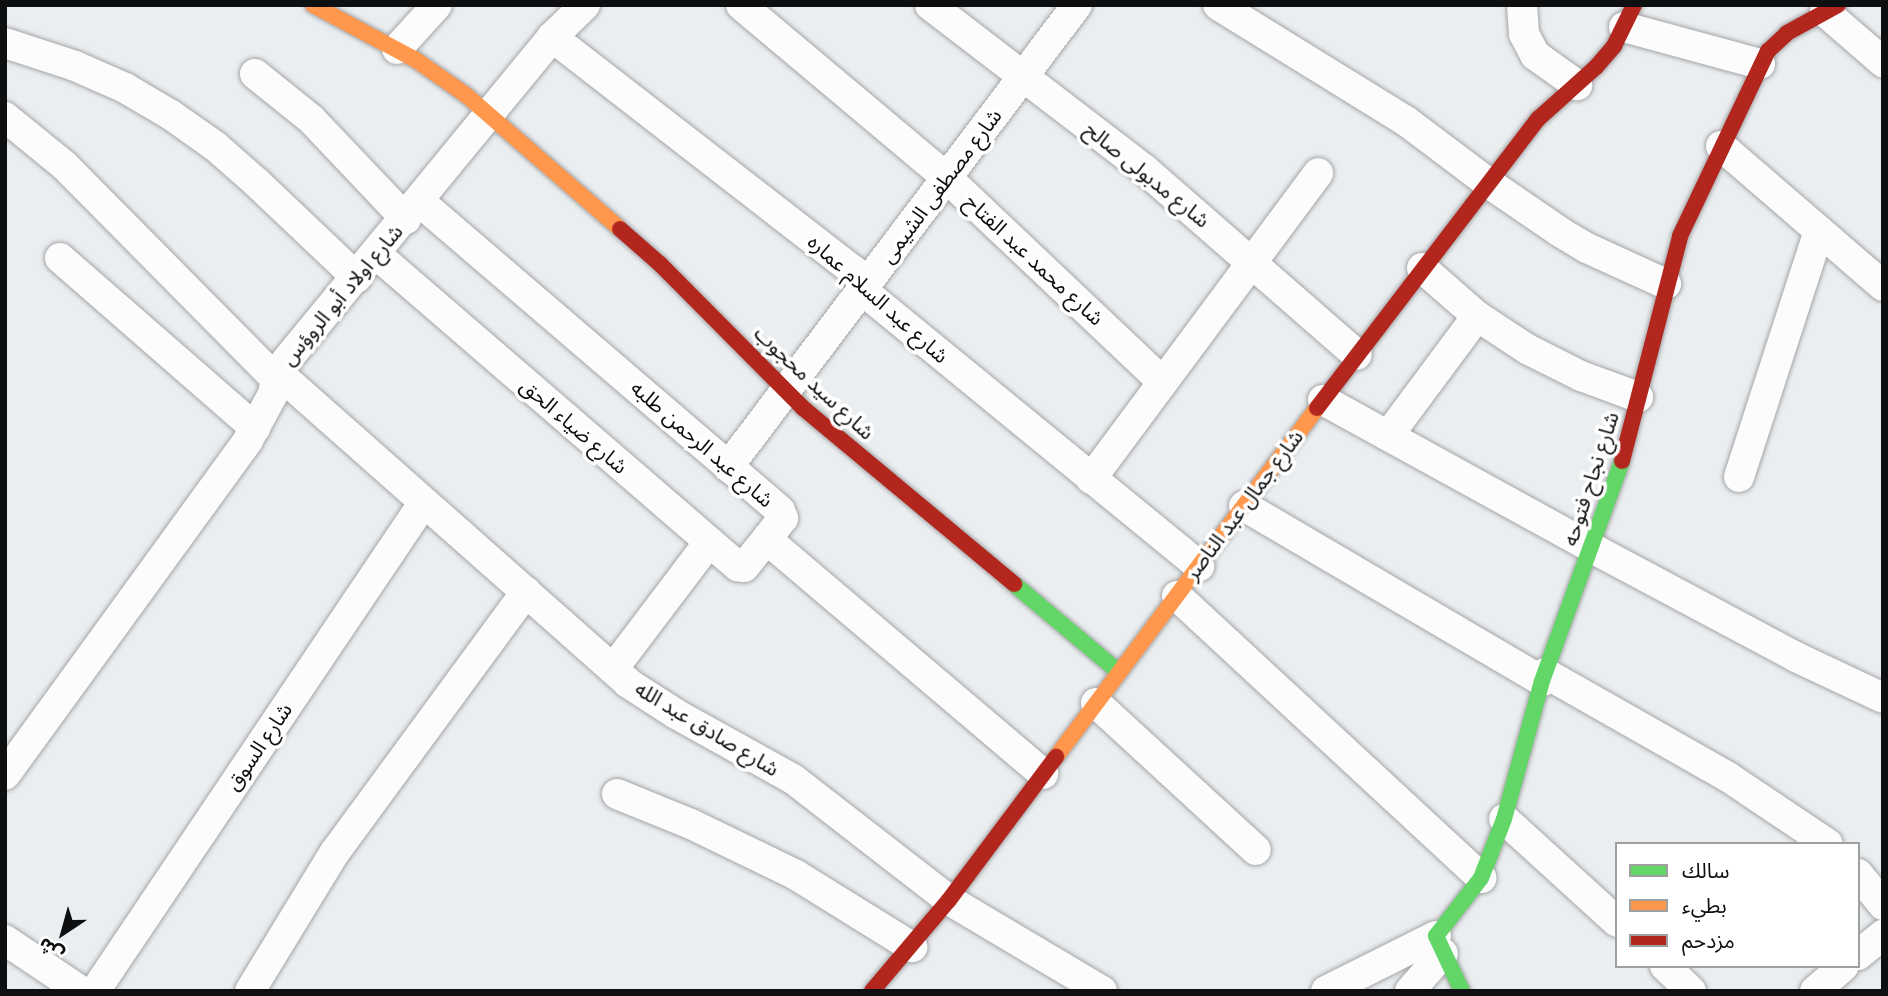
<!DOCTYPE html>
<html>
<head>
<meta charset="utf-8">
<style>
	body { margin:0 }
	#map { position:relative; width:1888px; height:996px; overflow:hidden; background:#ebeef0; font-family:"Public Sans","Noto Sans Arabic",sans-serif }
	div>[style] { position:absolute }
	.roads { filter:drop-shadow(0 0 2px #a4a5a7) drop-shadow(0 0 2px #a4a5a7) }
	.street>* { height:30px; margin:-15px; padding:0 15px; transform-origin:15px; border-radius:15px; background:#fcfcfd }
	.fast>* { height:16px; margin:-8px; padding:0 8px; transform-origin:8px; border-radius:8px; background:#63d668 }
	.slow>* { height:16px; margin:-8px; padding:0 8px; transform-origin:8px; border-radius:8px; background:#ff974d }
	.jam>* { height:16px; margin:-8px; padding:0 8px; transform-origin:8px; border-radius:8px; background:#b3261e }
	span { translate:-50% -50%; white-space:nowrap; text-align:center; line-height:1.15; -webkit-text-stroke:7px #fff; paint-order:stroke }
	.street-label { font-size:21px; color:#0d0f10 }
	.frame { position:absolute; inset:0; border:7px solid #0d0f10; pointer-events:none }
	.legend { position:absolute; left:1615px; top:842px; width:245px; height:126px; box-sizing:border-box; background:#fff; border:2px solid #9e9f9f; margin:0; padding:9px 12px; list-style:none; font-size:21px; color:#0d0f10 }
	.legend li { display:flex; align-items:center; gap:14px; height:35px }
	.legend b { width:35px; border:2px solid #9e9f9f }
	.north { position:absolute; left:28px; top:898px; width:70px; height:70px; -webkit-text-stroke:5px #fff; paint-order:stroke; rotate:216deg; font-size:19px; font-weight:700; line-height:28px; text-align:center; color:#0d0f10 }
	.north::after { content:''; display:block; margin:auto; width:24px; height:32px; background:#0d0f10; clip-path:polygon(50% 0,100% 100%,50% 72%,0 100%) }
</style>
</head>
<body>
<div id="map">
	<div class="roads">
		<div class="street">
			<i style="left:741px;top:5px;width:269px;rotate:40deg"></i>
			<i style="left:947px;top:178px;width:297px;rotate:43.4deg"></i>
			<i style="left:930px;top:5px;width:271px;rotate:37.5deg"></i>
			<i style="left:1145px;top:170px;width:281px;rotate:41.1deg"></i>
			<i style="left:1218px;top:5px;width:221px;rotate:31.7deg"></i>
			<i style="left:1406px;top:121px;width:101px;rotate:37deg"></i>
			<i style="left:1487px;top:182px;width:88px;rotate:34.4deg"></i>
			<i style="left:1560px;top:232px;width:31px;rotate:31deg"></i>
			<i style="left:1587px;top:248px;width:87px;rotate:24.5deg"></i>
			<i style="left:1522px;top:5px;width:29px;rotate:86deg"></i>
			<i style="left:1524px;top:34px;width:24px;rotate:62deg"></i>
			<i style="left:1535px;top:55px;width:52px;rotate:35.5deg"></i>
			<i style="left:1825px;top:12px;width:77px;rotate:40.8deg"></i>
			<i style="left:1624px;top:27px;width:141px;rotate:15.2deg"></i>
			<i style="left:552px;top:37px;width:382px;rotate:37.8deg"></i>
			<i style="left:854px;top:271px;width:9px;rotate:49deg"></i>
			<i style="left:860px;top:278px;width:12px;rotate:81deg"></i>
			<i style="left:862px;top:290px;width:436px;rotate:39.3deg"></i>
			<i style="left:5px;top:43px;width:74px;rotate:18.2deg"></i>
			<i style="left:75px;top:66px;width:55px;rotate:23.7deg"></i>
			<i style="left:125px;top:88px;width:53px;rotate:30.4deg"></i>
			<i style="left:171px;top:115px;width:54px;rotate:35.2deg"></i>
			<i style="left:215px;top:146px;width:55px;rotate:41.3deg"></i>
			<i style="left:256px;top:182px;width:139px;rotate:43.5deg"></i>
			<i style="left:397px;top:49px;width:59px;rotate:-47.7deg"></i>
			<i style="left:255px;top:74px;width:72px;rotate:38.8deg"></i>
			<i style="left:311px;top:119px;width:138px;rotate:46.5deg"></i>
			<i style="left:5px;top:117px;width:77px;rotate:39.2deg"></i>
			<i style="left:65px;top:166px;width:300px;rotate:45.3deg"></i>
			<i style="left:1721px;top:146px;width:214px;rotate:40.8deg"></i>
			<i style="left:420px;top:202px;width:474px;rotate:40.6deg"></i>
			<i style="left:780px;top:511px;width:8px;rotate:67deg"></i>
			<i style="left:783px;top:518px;width:24px;rotate:128deg"></i>
			<i style="left:768px;top:537px;width:7px;rotate:63deg"></i>
			<i style="left:771px;top:543px;width:357px;rotate:40.3deg"></i>
			<i style="left:376px;top:254px;width:478px;rotate:40.8deg"></i>
			<i style="left:738px;top:566px;width:6px;rotate:9deg"></i>
			<i style="left:744px;top:567px;width:38px;rotate:-51deg"></i>
			<i style="left:60px;top:258px;width:259px;rotate:41.1deg"></i>
			<i style="left:1422px;top:268px;width:73px;rotate:41.1deg"></i>
			<i style="left:1477px;top:316px;width:60px;rotate:33.4deg"></i>
			<i style="left:1527px;top:349px;width:60px;rotate:26.6deg"></i>
			<i style="left:1581px;top:376px;width:61px;rotate:20.2deg"></i>
			<i style="left:277px;top:372px;width:469px;rotate:41.5deg"></i>
			<i style="left:628px;top:683px;width:57px;rotate:32.9deg"></i>
			<i style="left:676px;top:714px;width:134px;rotate:29.1deg"></i>
			<i style="left:793px;top:779px;width:197px;rotate:37.8deg"></i>
			<i style="left:949px;top:900px;width:178px;rotate:30.7deg"></i>
			<i style="left:1323px;top:400px;width:307px;rotate:28.8deg"></i>
			<i style="left:1592px;top:548px;width:231px;rotate:28.1deg"></i>
			<i style="left:1796px;top:657px;width:96px;rotate:25.2deg"></i>
			<i style="left:1388px;top:436px;width:149px;rotate:-53.4deg"></i>
			<i style="left:728px;top:467px;width:579px;rotate:-52.93deg"></i>
			<i style="left:1739px;top:477px;width:259px;rotate:-72deg"></i>
			<i style="left:1091px;top:479px;width:381px;rotate:-53.4deg"></i>
			<i style="left:1244px;top:506px;width:346px;rotate:30.4deg"></i>
			<i style="left:1177px;top:596px;width:415px;rotate:42.8deg"></i>
			<i style="left:613px;top:669px;width:159px;rotate:-52.9deg"></i>
			<i style="left:1545px;top:673px;width:210px;rotate:29.6deg"></i>
			<i style="left:1728px;top:777px;width:120px;rotate:33.8deg"></i>
			<i style="left:1096px;top:703px;width:217px;rotate:42.6deg"></i>
			<i style="left:5px;top:775px;width:414px;rotate:-54deg"></i>
			<i style="left:248px;top:440px;width:52px;rotate:-61.5deg"></i>
			<i style="left:273px;top:394px;width:22px;rotate:-80deg"></i>
			<i style="left:277px;top:372px;width:433px;rotate:-50.6deg"></i>
			<i style="left:552px;top:37px;width:46px;rotate:-44.1deg"></i>
			<i style="left:617px;top:794px;width:80px;rotate:22.1deg"></i>
			<i style="left:691px;top:824px;width:117px;rotate:25.9deg"></i>
			<i style="left:796px;top:875px;width:137px;rotate:31.8deg"></i>
			<i style="left:1504px;top:819px;width:153px;rotate:42.3deg"></i>
			<i style="left:1858px;top:874px;width:40px;rotate:51deg"></i>
			<i style="left:5px;top:940px;width:92px;rotate:33.9deg"></i>
			<i style="left:1858px;top:955px;width:32px;rotate:-39deg"></i>
			<i style="left:1665px;top:966px;width:36px;rotate:44deg"></i>
			<i style="left:95px;top:991px;width:589px;rotate:-56.07deg"></i>
			<i style="left:250px;top:991px;width:163px;rotate:-58.6deg"></i>
			<i style="left:335px;top:852px;width:323px;rotate:-53.7deg"></i>
			<i style="left:1326px;top:991px;width:123px;rotate:-26.6deg"></i>
			<i style="left:1410px;top:991px;width:50px;rotate:-49deg"></i>
			<i style="left:1815px;top:991px;width:38px;rotate:-41deg"></i>
		</div>
		<div class="fast">
			<i style="left:1014px;top:584px;width:137px;rotate:40deg"></i>
			<i style="left:1462px;top:991px;width:61px;rotate:-115.3deg"></i>
			<i style="left:1436px;top:936px;width:73px;rotate:-52.2deg"></i>
			<i style="left:1481px;top:878px;width:63px;rotate:-68.7deg"></i>
			<i style="left:1504px;top:819px;width:143px;rotate:-74.6deg"></i>
			<i style="left:1542px;top:681px;width:234px;rotate:-70deg"></i>
		</div>
		<div class="slow">
			<i style="left:313px;top:5px;width:117px;rotate:28.1deg"></i>
			<i style="left:416px;top:60px;width:61px;rotate:35deg"></i>
			<i style="left:466px;top:95px;width:204px;rotate:41deg"></i>
			<i style="left:1056px;top:757px;width:436px;rotate:-53.2deg"></i>
		</div>
		<div class="jam">
			<i style="left:620px;top:229px;width:53px;rotate:41.2deg"></i>
			<i style="left:660px;top:264px;width:203px;rotate:45.2deg"></i>
			<i style="left:803px;top:408px;width:275px;rotate:39.8deg"></i>
			<i style="left:1317px;top:408px;width:364px;rotate:-52.6deg"></i>
			<i style="left:1538px;top:119px;width:78px;rotate:-41.9deg"></i>
			<i style="left:1596px;top:67px;width:28px;rotate:-49deg"></i>
			<i style="left:1614px;top:46px;width:46px;rotate:-64deg"></i>
			<i style="left:1622px;top:461px;width:232px;rotate:-75.5deg"></i>
			<i style="left:1680px;top:236px;width:205px;rotate:-64.6deg"></i>
			<i style="left:1768px;top:51px;width:26px;rotate:-43deg"></i>
			<i style="left:1787px;top:33px;width:58px;rotate:-28.8deg"></i>
			<i style="left:872px;top:991px;width:119px;rotate:-49.8deg"></i>
			<i style="left:949px;top:900px;width:179px;rotate:-53.2deg"></i>
		</div>
	</div>
	<div class="street-label">
		<span style="left:1147px;top:175px;rotate:39deg">شارع مدبولى صالح</span>
		<span style="left:941px;top:186px;rotate:-53deg">شارع مصطفى الشيمى</span>
		<span style="left:1034px;top:260px;rotate:43deg">شارع محمد عبد الفتاح</span>
		<span style="left:342px;top:295px;rotate:-50deg">شارع اولاد أبو الروؤس</span>
		<span style="left:878px;top:299px;rotate:42deg">شارع عبد السلام عماره</span>
		<span style="left:814px;top:383px;rotate:43deg">شارع سيد محجوب</span>
		<span style="left:574px;top:426px;rotate:41deg">شارع ضياء الحق</span>
		<span style="left:702px;top:444px;rotate:41deg">شارع عبد الرحمن طلبه</span>
		<span style="left:1591px;top:479px;rotate:-72deg">شارع نجاح فتوحه</span>
		<span style="left:1244px;top:505px;rotate:-53deg">شارع جمال عبد الناصر</span>
		<span style="left:707px;top:729px;rotate:31deg">شارع صادق عبد الله</span>
		<span style="left:259px;top:747px;rotate:-56deg">شارع السوق</span>
	</div>
	<div class="frame"></div>
	<ul class="legend">
	<li><b style="height:9px;background:#63d668"></b>سالك</li>
	<li><b style="height:9px;background:#ff974d"></b>بطيء</li>
	<li><b style="height:9px;background:#b3261e"></b>مزدحم</li>
	</ul>
	<div class="north">ش</div>
</div>
</body>
</html>
